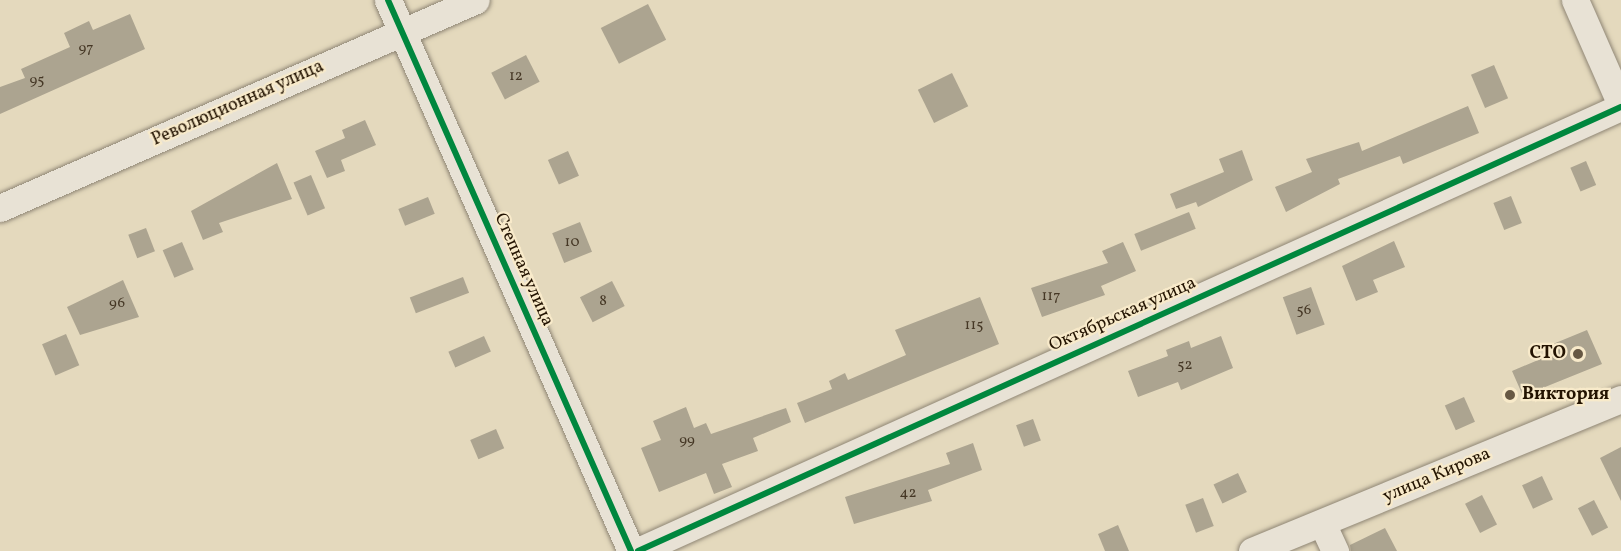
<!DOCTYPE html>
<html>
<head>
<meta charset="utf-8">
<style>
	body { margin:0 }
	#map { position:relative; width:1621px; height:551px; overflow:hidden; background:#e4d9bd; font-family:Vollkorn,serif }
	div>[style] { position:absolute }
	.building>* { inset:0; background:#aca490; transform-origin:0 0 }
	.roads { filter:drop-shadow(0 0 2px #8f8675) drop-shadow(0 0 2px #8f8675) }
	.minor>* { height:27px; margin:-13.5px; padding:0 13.5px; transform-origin:13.5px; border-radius:13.5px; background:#e8e2d5 }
	.cycleway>* { height:6px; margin:-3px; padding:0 3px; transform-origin:3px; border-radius:3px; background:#00873e }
	.dots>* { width:16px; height:16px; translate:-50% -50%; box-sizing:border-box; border:3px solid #f8eaca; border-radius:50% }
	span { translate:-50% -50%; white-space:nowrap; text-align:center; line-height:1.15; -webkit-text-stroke:4.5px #f8eaca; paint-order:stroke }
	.number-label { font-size:15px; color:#453725 }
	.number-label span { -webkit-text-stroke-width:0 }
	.street-label { font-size:18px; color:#231301 }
	.poi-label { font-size:18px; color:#231301; font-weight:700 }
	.right { translate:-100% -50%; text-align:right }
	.left { translate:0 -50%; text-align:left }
</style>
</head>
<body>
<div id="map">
	<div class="building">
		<i style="left:648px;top:4px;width:40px;height:53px;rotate:63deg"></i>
		<i style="clip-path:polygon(130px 14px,145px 49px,0 114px,0 87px,25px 78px,21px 69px,70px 47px,64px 33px,89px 21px,93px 30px)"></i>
		<i style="left:526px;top:55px;width:30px;height:39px;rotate:63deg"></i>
		<i style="left:1494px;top:65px;width:36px;height:25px;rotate:67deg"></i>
		<i style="left:952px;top:73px;width:37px;height:38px;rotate:64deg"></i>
		<i style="clip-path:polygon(1468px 106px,1479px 133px,1403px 164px,1400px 156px,1338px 179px,1340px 184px,1286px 212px,1275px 187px,1312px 172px,1306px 159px,1359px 142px,1362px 151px)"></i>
		<i style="clip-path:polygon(365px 120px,376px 145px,341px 160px,345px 171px,327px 178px,315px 151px,345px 138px,342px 130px)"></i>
		<i style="clip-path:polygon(1242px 150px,1253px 180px,1198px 207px,1196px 202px,1176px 209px,1170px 194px,1224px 172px,1219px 159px)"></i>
		<i style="left:568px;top:151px;width:27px;height:22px;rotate:66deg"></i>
		<i style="left:1586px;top:161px;width:26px;height:17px;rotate:67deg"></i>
		<i style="clip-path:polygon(277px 163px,292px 199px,219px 223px,223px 232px,203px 240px,191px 211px)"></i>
		<i style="left:311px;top:175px;width:36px;height:19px;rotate:67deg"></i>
		<i style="left:1511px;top:196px;width:29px;height:19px;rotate:68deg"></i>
		<i style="left:428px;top:197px;width:18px;height:32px;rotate:68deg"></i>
		<i style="left:1189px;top:212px;width:18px;height:59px;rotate:68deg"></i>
		<i style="left:580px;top:222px;width:32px;height:30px;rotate:68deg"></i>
		<i style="left:146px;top:228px;width:25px;height:19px;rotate:69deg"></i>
		<i style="clip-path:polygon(1394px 241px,1405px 267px,1373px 280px,1378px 292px,1356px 301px,1342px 266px)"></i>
		<i style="left:182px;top:242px;width:30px;height:21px;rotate:67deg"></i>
		<i style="clip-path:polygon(1123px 242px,1136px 271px,1101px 286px,1105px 295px,1042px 317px,1031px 288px,1108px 263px,1102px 251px)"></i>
		<i style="left:463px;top:277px;width:17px;height:57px;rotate:69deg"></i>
		<i style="clip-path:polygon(123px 280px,139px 317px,80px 335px,67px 307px)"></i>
		<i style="left:612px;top:281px;width:28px;height:36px;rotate:63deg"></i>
		<i style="left:1311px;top:287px;width:40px;height:30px;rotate:70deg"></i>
		<i style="clip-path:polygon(980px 297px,999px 344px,805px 423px,797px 403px,832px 389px,829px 381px,845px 373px,848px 380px,906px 355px,895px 330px)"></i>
		<i style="clip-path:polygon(1587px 330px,1602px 364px,1523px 396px,1512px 371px,1557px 352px,1553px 344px)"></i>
		<i style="left:66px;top:334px;width:34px;height:26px;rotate:67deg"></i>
		<i style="left:484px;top:336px;width:17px;height:39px;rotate:66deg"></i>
		<i style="clip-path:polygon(1221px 336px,1233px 368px,1181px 390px,1178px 382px,1138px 397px,1128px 371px,1168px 356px,1166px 350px,1189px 341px,1191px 348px)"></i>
		<i style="left:1464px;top:397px;width:27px;height:21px;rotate:66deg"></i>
		<i style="clip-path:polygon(686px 407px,694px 428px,706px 423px,711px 434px,786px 408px,791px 422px,753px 438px,758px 451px,722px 464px,732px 487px,714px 494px,706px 473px,659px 492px,641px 448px,661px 440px,653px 421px)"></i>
		<i style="left:1033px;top:419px;width:23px;height:18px;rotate:70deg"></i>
		<i style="left:496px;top:429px;width:21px;height:28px;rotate:67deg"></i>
		<i style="clip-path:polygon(973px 443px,982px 470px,928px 490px,932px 501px,854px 524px,845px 497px,950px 464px,946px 453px)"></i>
		<i style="clip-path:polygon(1621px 447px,1621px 501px,1600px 458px)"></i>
		<i style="left:1238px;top:473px;width:21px;height:27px;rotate:65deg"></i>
		<i style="left:1542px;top:476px;width:26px;height:22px;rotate:65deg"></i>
		<i style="left:1482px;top:495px;width:33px;height:19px;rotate:63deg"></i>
		<i style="left:1203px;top:498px;width:30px;height:19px;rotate:69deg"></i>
		<i style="left:1594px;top:500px;width:31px;height:18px;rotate:63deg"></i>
		<i style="clip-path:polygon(1118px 525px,1129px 551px,1105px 551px,1098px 534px)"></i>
		<i style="clip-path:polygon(1385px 528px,1397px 551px,1351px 551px,1350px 545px)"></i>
	</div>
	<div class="roads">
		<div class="minor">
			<i style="left:388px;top:0;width:602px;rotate:66.2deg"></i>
			<i style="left:1575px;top:0;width:115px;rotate:66.3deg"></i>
			<i style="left:0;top:208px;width:519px;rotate:-23.6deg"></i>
			<i style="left:1322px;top:523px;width:31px;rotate:65deg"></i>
			<i style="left:638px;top:551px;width:1079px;rotate:-24.31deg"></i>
			<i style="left:1252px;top:551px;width:399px;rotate:-22.4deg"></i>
		</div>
	</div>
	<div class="cycleway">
		<i style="left:388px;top:0;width:602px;rotate:66.2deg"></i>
		<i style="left:638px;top:551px;width:1079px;rotate:-24.31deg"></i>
	</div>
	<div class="dots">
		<i style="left:1578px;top:354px;background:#675843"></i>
		<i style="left:1510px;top:395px;background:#675843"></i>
	</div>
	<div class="number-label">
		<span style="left:86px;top:49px">97</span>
		<span style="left:516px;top:77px">12</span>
		<span style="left:37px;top:81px">95</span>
		<span style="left:572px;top:243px">10</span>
		<span style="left:1051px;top:297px">117</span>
		<span style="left:603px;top:302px">8</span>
		<span style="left:117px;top:304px">96</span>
		<span style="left:1304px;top:311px">56</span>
		<span style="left:974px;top:326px">115</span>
		<span style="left:1185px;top:366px">52</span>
		<span style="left:687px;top:441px">99</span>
		<span style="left:908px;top:494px">42</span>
	</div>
	<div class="street-label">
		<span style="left:238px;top:104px;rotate:-24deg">Революционная улица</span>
		<span style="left:523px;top:270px;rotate:66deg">Степная улица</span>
		<span style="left:1123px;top:315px;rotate:-24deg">Октябрьская улица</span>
		<span style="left:1437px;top:476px;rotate:-23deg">улица Кирова</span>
	</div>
	<div class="poi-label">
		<span class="right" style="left:1566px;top:354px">СТО</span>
		<span class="left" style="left:1522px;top:395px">Виктория</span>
	</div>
</div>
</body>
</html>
